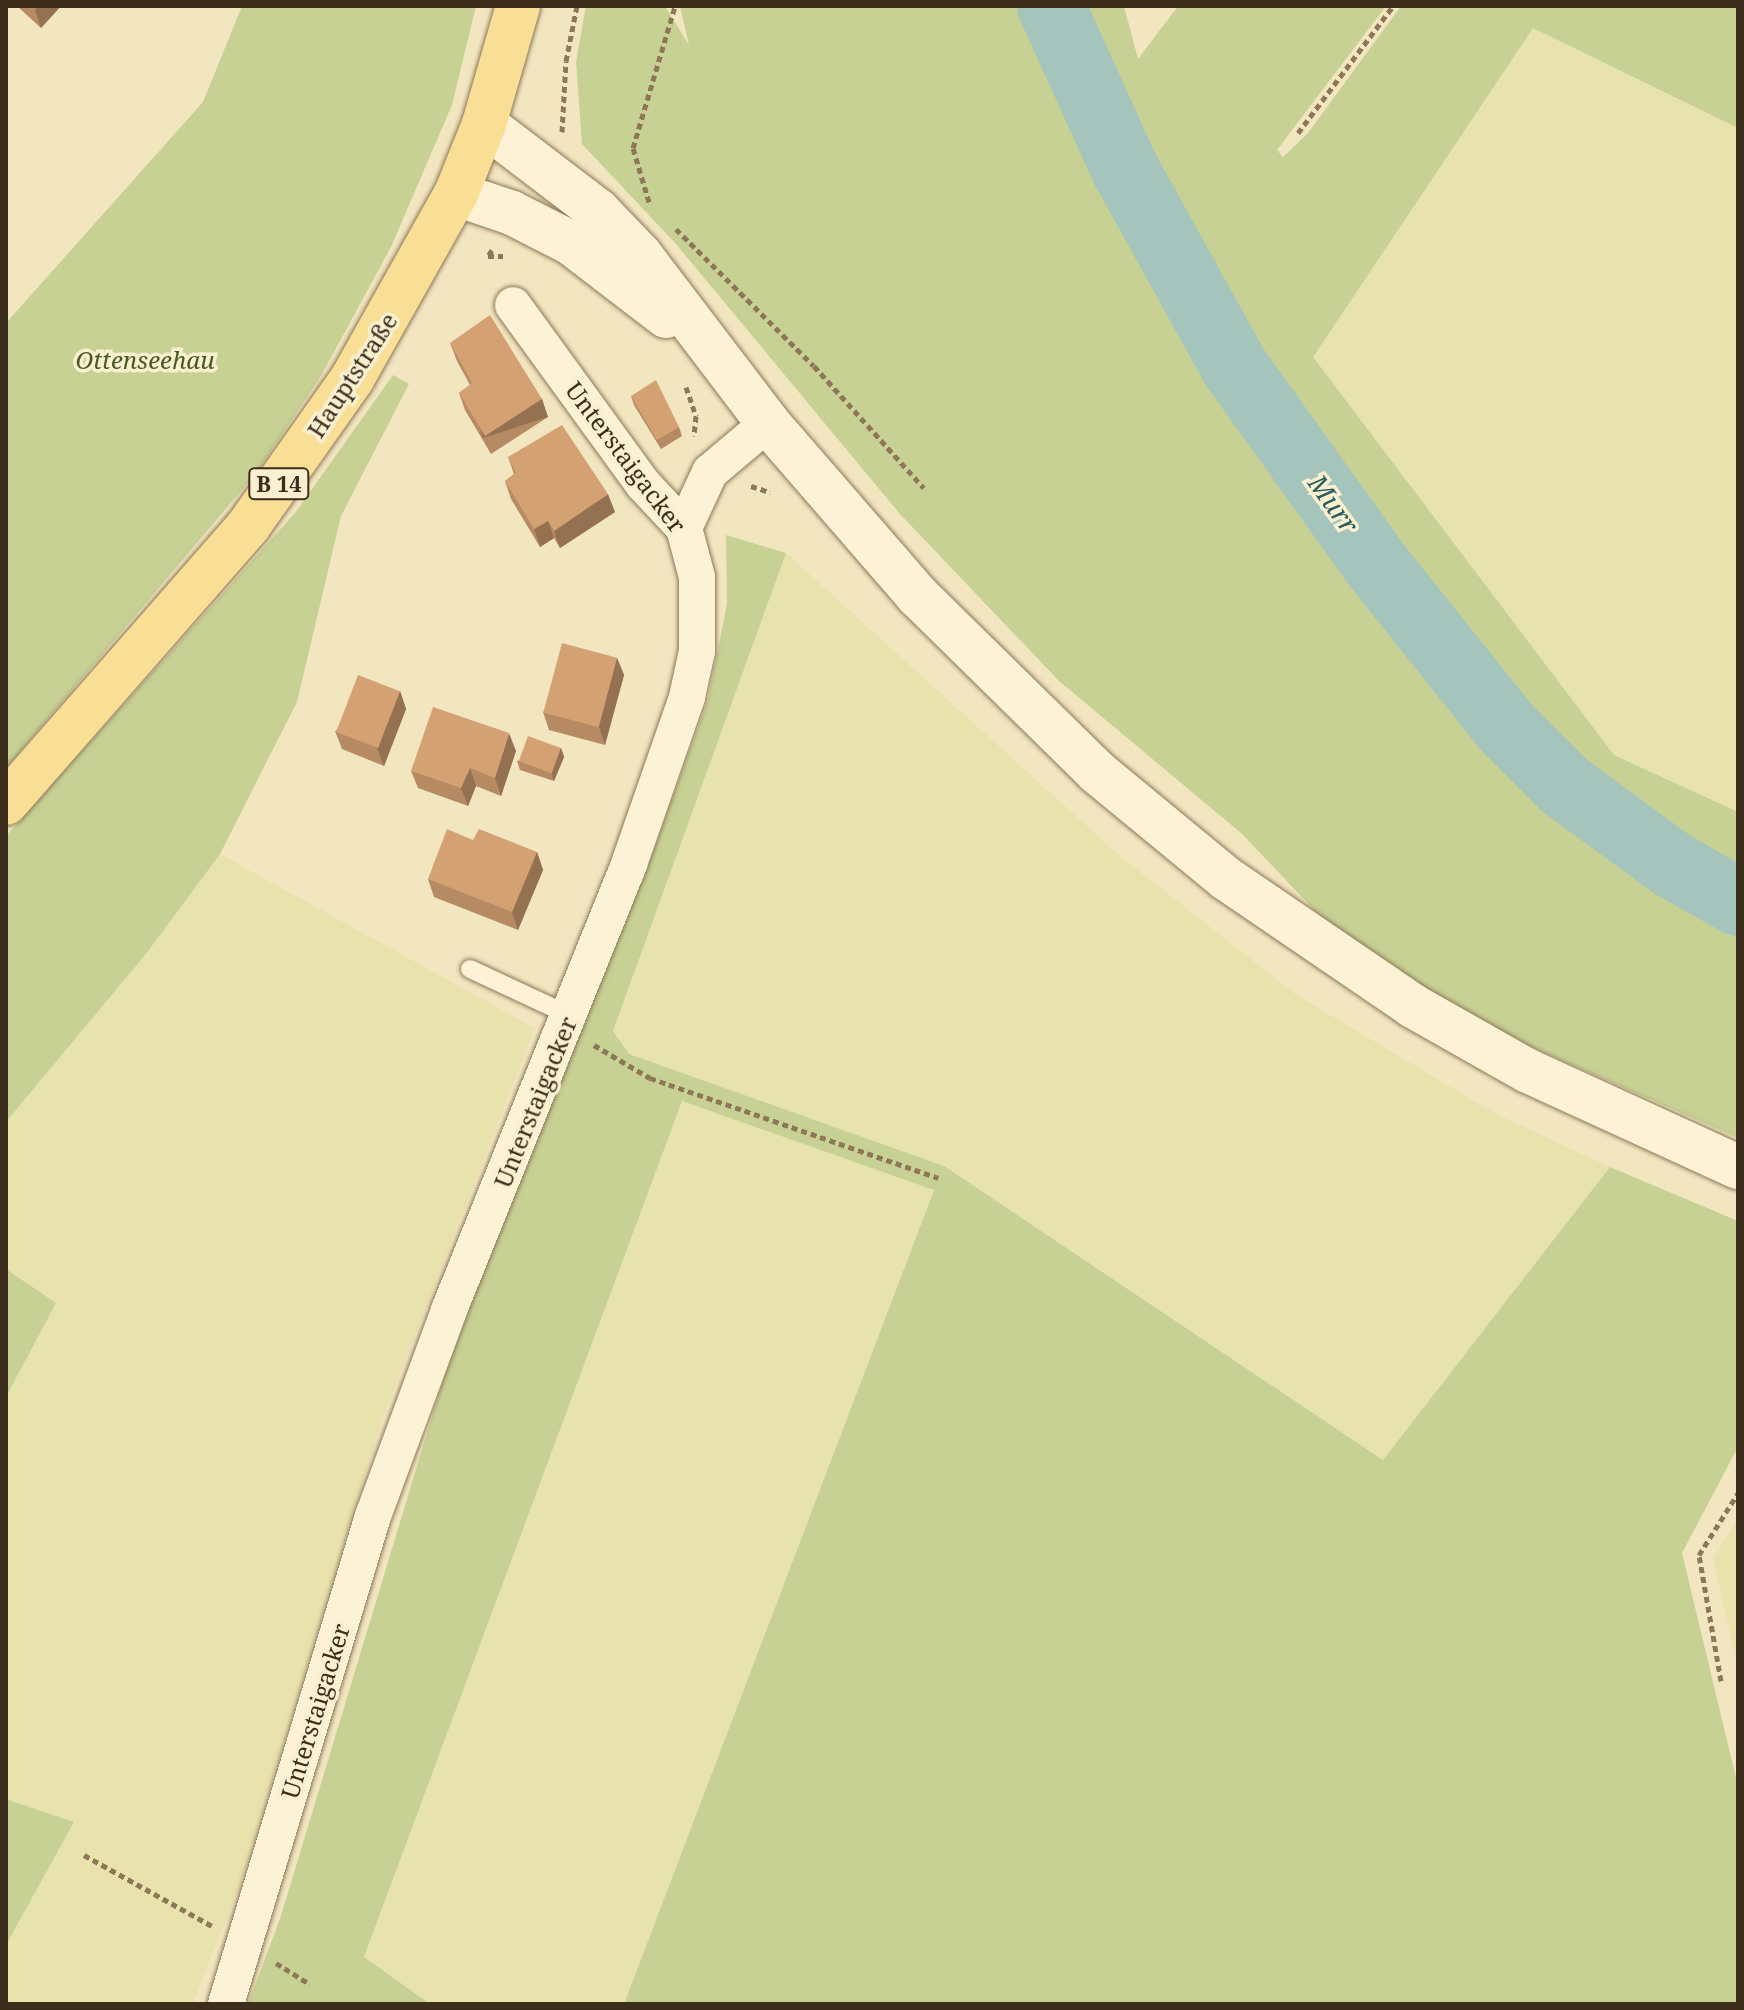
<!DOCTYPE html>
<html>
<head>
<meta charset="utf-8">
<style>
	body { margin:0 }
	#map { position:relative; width:1744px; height:2010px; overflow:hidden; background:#f2e6c1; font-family:"Noto Serif",serif }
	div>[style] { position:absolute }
	.farmland>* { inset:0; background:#e8e2ad }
	.green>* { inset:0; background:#c7d194 }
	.river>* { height:68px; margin:-34px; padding:0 34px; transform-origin:34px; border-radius:34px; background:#a4c4bc }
	.path>* { height:5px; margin-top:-2.5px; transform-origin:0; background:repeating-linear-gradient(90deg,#8d7757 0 6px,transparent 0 10px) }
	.roads { filter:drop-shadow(0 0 2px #8d7757) drop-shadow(0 0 2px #8d7757) }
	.lane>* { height:18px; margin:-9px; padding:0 9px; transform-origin:9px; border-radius:9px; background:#fcf2d5 }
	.street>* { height:36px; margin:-18px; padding:0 18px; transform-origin:18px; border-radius:18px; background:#fcf2d5 }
	.secondary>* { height:44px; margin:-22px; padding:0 22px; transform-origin:22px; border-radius:22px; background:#fcf2d5 }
	.primary>* { height:44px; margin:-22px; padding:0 22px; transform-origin:22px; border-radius:22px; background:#f9df95 }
	.wall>* { inset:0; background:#b68a63 }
	.shaded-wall>* { inset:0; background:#947150; transform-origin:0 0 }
	.building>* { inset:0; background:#d4a173; transform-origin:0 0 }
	span { translate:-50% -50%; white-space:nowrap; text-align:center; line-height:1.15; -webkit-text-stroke:7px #f9efd1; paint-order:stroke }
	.shield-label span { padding:2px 6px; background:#f9efd1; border:2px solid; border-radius:6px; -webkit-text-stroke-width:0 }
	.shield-label { font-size:22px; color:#3c2d1c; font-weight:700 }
	.park-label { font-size:24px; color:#495a21; font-style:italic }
	.street-label { font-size:24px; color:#3c2d1c }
	.water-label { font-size:26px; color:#2a5d5c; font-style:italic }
	.frame { position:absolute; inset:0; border:8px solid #3c2d1c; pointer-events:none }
</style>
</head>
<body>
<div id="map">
	<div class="farmland">
		<i style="clip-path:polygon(1533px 27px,1738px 128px,1738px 812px,1614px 755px,1312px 357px)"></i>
		<i style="clip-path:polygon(786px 553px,1120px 856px,1295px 994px,1496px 1114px,1610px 1167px,1384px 1461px,944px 1166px,629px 1054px,612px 1031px)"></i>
		<i style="clip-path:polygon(220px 854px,535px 1028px,381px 1422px,240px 1885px,193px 2004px,6px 2004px,6px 1945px,74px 1822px,6px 1799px,6px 1397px,56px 1303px,6px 1269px,6px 1122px,146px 954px)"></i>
		<i style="clip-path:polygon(681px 1101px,934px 1189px,624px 2004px,430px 2004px,364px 1957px)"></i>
		<i style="clip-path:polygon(1738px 1518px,1738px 1668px,1713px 1559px)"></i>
	</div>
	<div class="green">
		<i style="clip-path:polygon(242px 6px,476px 6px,452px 105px,391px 247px,321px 376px,257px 472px,6px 768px,6px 323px,203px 102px)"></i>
		<i style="clip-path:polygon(586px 6px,665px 6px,689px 45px,680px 6px,1124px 6px,1138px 59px,1178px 6px,1386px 6px,1277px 150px,1283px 157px,1308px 133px,1401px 6px,1738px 6px,1738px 128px,1533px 28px,1313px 357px,1614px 755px,1738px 812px,1738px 1138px,1500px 1033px,1339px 936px,1241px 833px,1059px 681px,900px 514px,676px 244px,582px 144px,576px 62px)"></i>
		<i style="clip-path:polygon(393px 375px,409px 384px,341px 516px,297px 702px,220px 854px,146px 954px,6px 1122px,6px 836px,295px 513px)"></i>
		<i style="clip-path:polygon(726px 535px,786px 553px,613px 1031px,629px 1054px,944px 1166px,1383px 1460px,1610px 1167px,1738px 1221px,1738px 1447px,1682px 1553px,1738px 1786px,1738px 2004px,624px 2004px,934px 1190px,682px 1101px,364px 1957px,430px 2004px,248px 2004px,280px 1919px,460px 1324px,645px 874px,708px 700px,727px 604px)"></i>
		<i style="clip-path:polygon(6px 1269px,56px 1303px,6px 1397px)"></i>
		<i style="clip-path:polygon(6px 1799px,74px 1822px,6px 1945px)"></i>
	</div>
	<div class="river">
		<i style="left:1051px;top:6px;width:181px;rotate:65.6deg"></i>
		<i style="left:1126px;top:171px;width:223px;rotate:61deg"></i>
		<i style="left:1234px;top:366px;width:242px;rotate:54.4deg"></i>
		<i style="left:1375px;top:563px;width:208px;rotate:51.4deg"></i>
		<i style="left:1505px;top:726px;width:85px;rotate:45deg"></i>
		<i style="left:1565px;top:786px;width:134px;rotate:36.2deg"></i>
		<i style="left:1673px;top:865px;width:75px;rotate:29.6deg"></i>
	</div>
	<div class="path">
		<i style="left:562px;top:132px;width:71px;rotate:-86.8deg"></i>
		<i style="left:566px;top:61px;width:56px;rotate:-78.7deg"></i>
		<i style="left:1298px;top:133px;width:159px;rotate:-53.2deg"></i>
		<i style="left:649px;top:202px;width:56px;rotate:-106.5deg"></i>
		<i style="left:633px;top:148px;width:148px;rotate:-73.5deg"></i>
		<i style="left:676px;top:229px;width:194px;rotate:44.8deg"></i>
		<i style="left:814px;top:366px;width:164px;rotate:48deg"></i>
		<i style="left:492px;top:250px;width:7px;rotate:124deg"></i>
		<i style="left:488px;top:256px;width:15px"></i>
		<i style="left:686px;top:387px;width:31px;rotate:71deg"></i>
		<i style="left:696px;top:416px;width:20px;rotate:96deg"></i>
		<i style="left:751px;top:486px;width:20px;rotate:18deg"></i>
		<i style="left:594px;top:1045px;width:65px;rotate:30.5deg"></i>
		<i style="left:650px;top:1078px;width:305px;rotate:19.1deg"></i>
		<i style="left:1721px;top:1681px;width:128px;rotate:-99.9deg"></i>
		<i style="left:1699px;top:1555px;width:73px;rotate:-57.8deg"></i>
		<i style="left:84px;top:1855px;width:146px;rotate:29deg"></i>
		<i style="left:276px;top:1963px;width:40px;rotate:32deg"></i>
	</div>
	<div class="roads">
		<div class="lane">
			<i style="left:470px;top:969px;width:111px;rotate:25deg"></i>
		</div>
		<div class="street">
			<i style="left:684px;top:528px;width:62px;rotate:-65.1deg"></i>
			<i style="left:710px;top:472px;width:76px;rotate:-40.2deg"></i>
			<i style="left:226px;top:2004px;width:510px;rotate:-73.24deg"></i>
			<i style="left:373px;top:1516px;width:220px;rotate:-69.7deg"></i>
			<i style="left:449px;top:1310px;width:481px;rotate:-68deg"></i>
			<i style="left:629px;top:864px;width:177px;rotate:-70.8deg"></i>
			<i style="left:687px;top:697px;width:47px;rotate:-77.7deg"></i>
			<i style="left:697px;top:651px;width:74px;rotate:-90deg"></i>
			<i style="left:697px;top:577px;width:51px;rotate:-104.9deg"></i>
			<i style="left:684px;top:528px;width:60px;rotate:-133deg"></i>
			<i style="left:643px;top:484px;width:221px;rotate:-126deg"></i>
		</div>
		<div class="secondary">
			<i style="left:484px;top:124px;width:143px;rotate:37.3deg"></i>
			<i style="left:598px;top:211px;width:62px;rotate:46.3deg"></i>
			<i style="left:641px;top:256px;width:210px;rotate:52.7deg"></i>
			<i style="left:768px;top:423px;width:229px;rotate:49.1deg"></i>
			<i style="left:918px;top:596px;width:251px;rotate:44.5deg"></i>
			<i style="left:1097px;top:772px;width:168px;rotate:39.5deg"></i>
			<i style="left:1227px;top:879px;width:225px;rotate:34.3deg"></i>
			<i style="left:1413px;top:1006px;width:132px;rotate:29.5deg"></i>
			<i style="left:1528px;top:1071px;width:231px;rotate:24.6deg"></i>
			<i style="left:456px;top:194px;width:59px;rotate:18.7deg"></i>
			<i style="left:512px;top:213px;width:66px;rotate:27deg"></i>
			<i style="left:571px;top:243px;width:120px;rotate:37.5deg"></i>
		</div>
		<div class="primary">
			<i style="left:6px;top:803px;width:369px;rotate:-48.8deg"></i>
			<i style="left:249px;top:525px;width:179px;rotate:-54.8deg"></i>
			<i style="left:352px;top:379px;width:212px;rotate:-60.7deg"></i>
			<i style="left:456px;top:194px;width:75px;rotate:-68.2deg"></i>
			<i style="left:484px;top:124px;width:123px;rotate:-73.9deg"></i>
		</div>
	</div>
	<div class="wall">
		<i style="clip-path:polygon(17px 6px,61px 6px,41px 28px)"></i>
		<i style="clip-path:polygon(450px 343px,542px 399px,548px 417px,491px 454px,465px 410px,459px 393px,470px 385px,457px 361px)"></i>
		<i style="clip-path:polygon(631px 396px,679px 427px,682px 436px,661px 449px,634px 405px)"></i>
		<i style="clip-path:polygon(508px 457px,615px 512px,560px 548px,554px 538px,540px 547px,511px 499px,505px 481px,514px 474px)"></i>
		<i style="clip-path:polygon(617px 658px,624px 675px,605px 745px,549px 730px,543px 712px)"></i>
		<i style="clip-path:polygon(400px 691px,406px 709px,384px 766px,342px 749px,335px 731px)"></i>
		<i style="clip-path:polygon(561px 748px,564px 757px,554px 781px,520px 770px,517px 761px)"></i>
		<i style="clip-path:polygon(516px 751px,501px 796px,476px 786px,468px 806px,418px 788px,411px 771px)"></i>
		<i style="clip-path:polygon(537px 852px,543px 870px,518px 930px,434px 897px,428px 879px)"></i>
	</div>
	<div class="shaded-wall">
		<i style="clip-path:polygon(39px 6px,61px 6px,41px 28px,35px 10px)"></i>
		<i style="left:542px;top:399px;width:19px;height:68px;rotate:72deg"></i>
		<i style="clip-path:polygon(608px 494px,615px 512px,560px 548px,554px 531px)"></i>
		<i style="clip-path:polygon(548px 521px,554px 538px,540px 547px,534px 529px)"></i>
		<i style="clip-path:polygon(617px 658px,624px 675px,605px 745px,599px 727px)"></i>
		<i style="clip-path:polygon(400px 691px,406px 709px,384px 766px,377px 748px)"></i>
		<i style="clip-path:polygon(509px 733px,516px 751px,501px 796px,495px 778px)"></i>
		<i style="clip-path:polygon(561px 748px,564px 757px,554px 781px,551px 772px)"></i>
		<i style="clip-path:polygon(470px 768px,476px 786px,468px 806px,461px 788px)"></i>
		<i style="clip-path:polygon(537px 852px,543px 870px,518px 930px,512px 912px)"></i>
	</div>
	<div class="building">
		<i style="clip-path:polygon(490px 315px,542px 399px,485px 436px,459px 393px,472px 383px,450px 343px)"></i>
		<i style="clip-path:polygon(656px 380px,679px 427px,657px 440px,631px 396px)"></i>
		<i style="clip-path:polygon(562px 425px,608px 494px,554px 531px,548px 521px,534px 529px,505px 481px,516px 473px,508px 457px)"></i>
		<i style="left:562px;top:643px;width:57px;height:72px;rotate:15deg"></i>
		<i style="left:358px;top:675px;width:45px;height:61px;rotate:21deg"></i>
		<i style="clip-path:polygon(433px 707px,509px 733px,495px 778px,470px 768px,461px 788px,411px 771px)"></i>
		<i style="left:528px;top:736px;width:35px;height:27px;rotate:20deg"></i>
		<i style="clip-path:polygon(447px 829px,473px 840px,479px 829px,537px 852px,512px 912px,428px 879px)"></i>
	</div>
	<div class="shield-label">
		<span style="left:279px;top:484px">B 14</span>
	</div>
	<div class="park-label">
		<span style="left:145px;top:360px">Ottenseehau</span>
	</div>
	<div class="street-label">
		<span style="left:352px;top:375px;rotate:-57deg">Hauptstraße</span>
		<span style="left:626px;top:457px;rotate:53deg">Unterstaigacker</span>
		<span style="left:535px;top:1102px;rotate:-68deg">Unterstaigacker</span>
		<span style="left:315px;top:1711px;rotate:-73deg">Unterstaigacker</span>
	</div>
	<div class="water-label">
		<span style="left:1333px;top:504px;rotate:54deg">Murr</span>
	</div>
	<div class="frame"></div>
</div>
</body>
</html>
